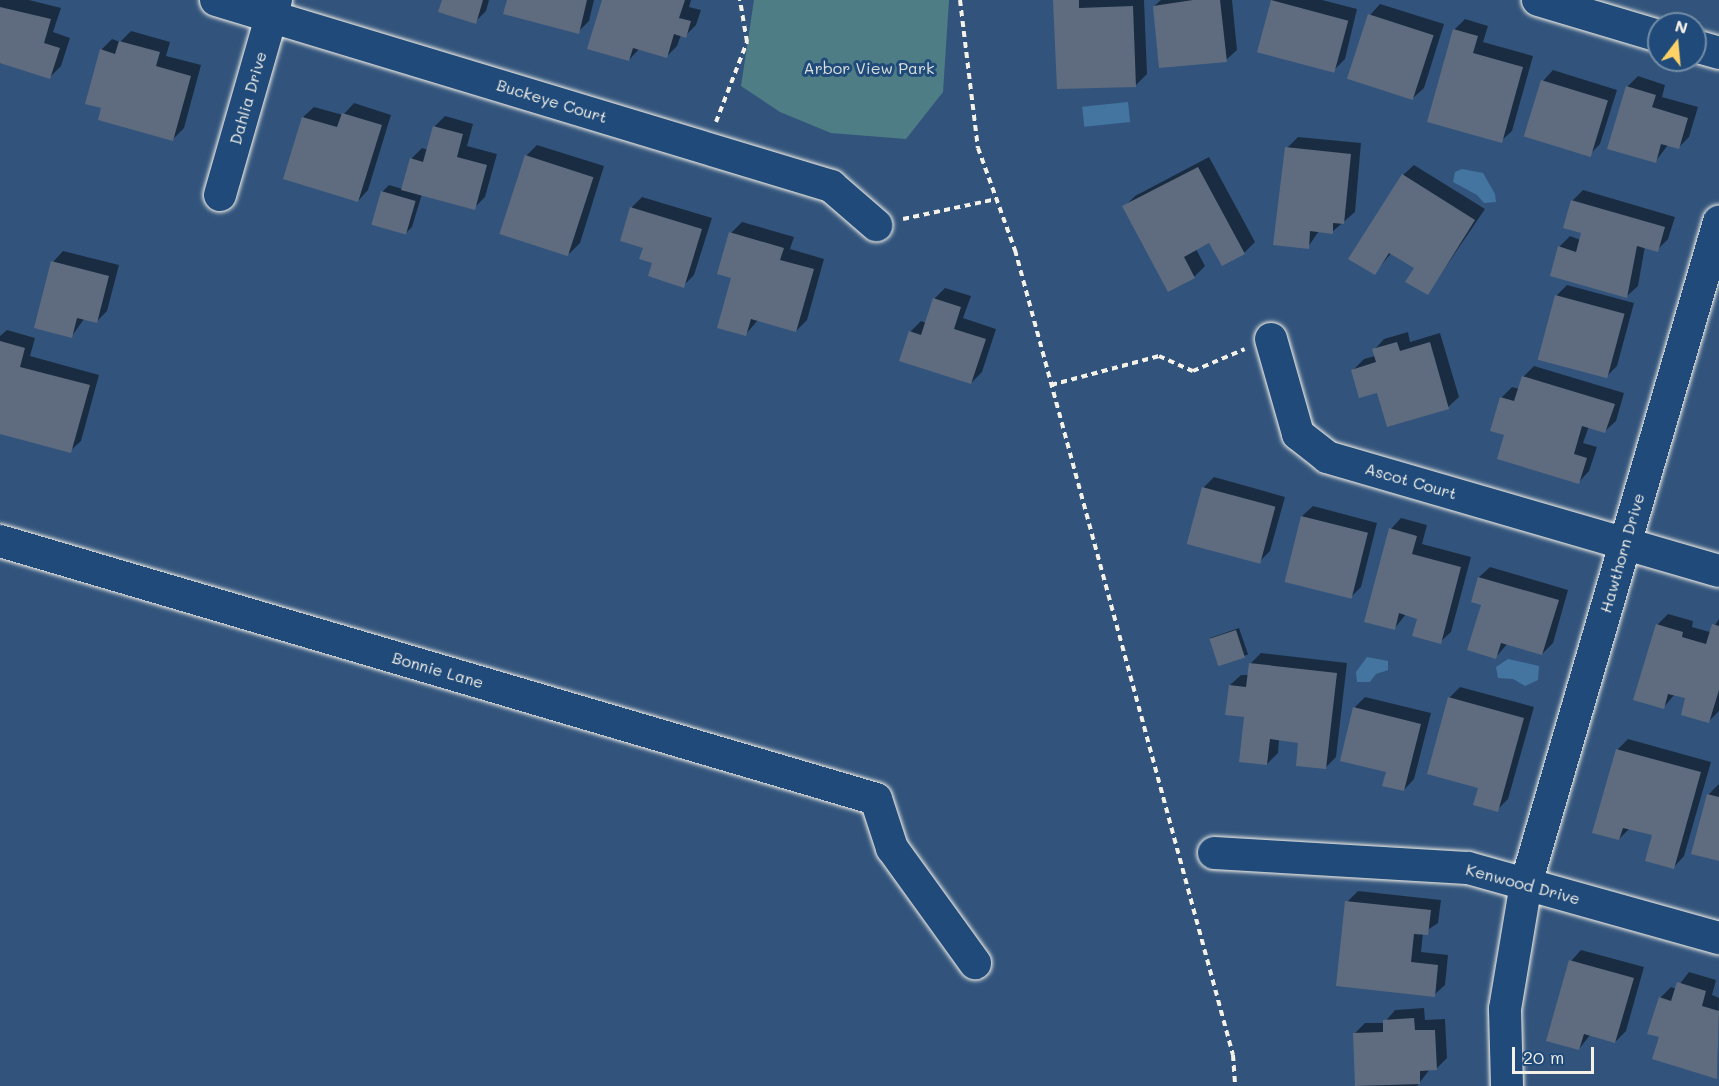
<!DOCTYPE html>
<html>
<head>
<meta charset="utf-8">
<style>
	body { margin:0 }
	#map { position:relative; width:1719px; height:1086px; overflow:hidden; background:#32547c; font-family:Mali,sans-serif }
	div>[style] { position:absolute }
	.green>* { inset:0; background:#4f7d86 }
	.water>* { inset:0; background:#4475a1; transform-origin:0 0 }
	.shadow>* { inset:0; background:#0007; transform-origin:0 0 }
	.building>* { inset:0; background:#5f6c7f; transform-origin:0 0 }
	.path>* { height:4px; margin-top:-2px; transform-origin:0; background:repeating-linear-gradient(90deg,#f4f1e8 0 6px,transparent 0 10.5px) }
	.roads { filter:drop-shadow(0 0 2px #f4f1e8) drop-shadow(0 0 2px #f4f1e8) }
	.minor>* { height:32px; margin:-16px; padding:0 16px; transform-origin:16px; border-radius:16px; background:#1f4a7a }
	span { translate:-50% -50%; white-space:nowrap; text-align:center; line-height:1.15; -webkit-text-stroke:6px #1f4a7a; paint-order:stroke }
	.park-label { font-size:16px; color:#dbe0d9 }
	.street-label { font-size:16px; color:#f4f1e8 }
	.north { position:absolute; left:1647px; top:12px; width:60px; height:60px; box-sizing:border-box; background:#1f4a7a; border:2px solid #748da6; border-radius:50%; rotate:16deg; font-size:16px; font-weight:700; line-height:24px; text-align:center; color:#f4f1e8 }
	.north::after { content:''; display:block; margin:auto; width:21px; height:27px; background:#ffd166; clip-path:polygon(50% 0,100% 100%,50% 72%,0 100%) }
	.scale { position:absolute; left:1512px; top:1047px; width:82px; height:27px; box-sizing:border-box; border:3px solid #f4f1e8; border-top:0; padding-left:8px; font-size:18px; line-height:21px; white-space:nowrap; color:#f4f1e8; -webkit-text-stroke:4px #1f4a7a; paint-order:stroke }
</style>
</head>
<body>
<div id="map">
	<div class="green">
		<i style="clip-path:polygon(754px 0,949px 0,943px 92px,906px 139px,831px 133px,780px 112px,741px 86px)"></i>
	</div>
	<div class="water">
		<i style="left:1128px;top:102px;width:20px;height:46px;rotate:84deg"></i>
		<i style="clip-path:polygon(1462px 169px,1483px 173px,1495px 194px,1496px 202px,1484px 203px,1477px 195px,1453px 182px,1455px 172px)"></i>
		<i style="clip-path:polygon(1367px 657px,1388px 661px,1388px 670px,1376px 674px,1370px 682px,1357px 682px,1356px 672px)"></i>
		<i style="clip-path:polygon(1508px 659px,1539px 666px,1538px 680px,1525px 686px,1513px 679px,1498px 678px,1496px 667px)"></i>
	</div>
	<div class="shadow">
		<i style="clip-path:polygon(0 0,29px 0,61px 8px,53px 32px,70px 38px,61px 66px,50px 77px,0 61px)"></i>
		<i style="clip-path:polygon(443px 0,489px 0,486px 11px,475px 22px)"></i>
		<i style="clip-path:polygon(508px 0,594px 0,589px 21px,578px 32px)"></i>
		<i style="clip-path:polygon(604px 0,691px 0,689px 7px,701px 10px,696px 25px,685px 36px,681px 35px,677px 46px,667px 56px,640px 48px,629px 60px)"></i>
		<i style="clip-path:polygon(1055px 0,1144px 0,1147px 74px,1136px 85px)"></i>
		<i style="clip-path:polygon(1161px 0,1232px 0,1237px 50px,1226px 60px,1154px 6px)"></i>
		<i style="clip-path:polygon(1272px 0,1322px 0,1357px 9px,1345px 59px,1334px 70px)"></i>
		<i style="clip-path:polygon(1380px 4px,1444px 24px,1424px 88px,1413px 98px,1370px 15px)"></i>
		<i style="clip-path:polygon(1465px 19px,1488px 26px,1483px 42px,1533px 56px,1512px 131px,1501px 141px,1454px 30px)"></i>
		<i style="clip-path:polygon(131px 31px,170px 42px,166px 56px,201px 65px,184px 128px,173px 139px,103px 107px,101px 50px,112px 39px,120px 42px)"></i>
		<i style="clip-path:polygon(1553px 70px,1617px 90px,1600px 144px,1589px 155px,1543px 81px)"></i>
		<i style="clip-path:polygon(1638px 76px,1665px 85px,1662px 97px,1698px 107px,1689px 137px,1678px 148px,1668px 145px,1655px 162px,1627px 87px)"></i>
		<i style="clip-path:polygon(354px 103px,391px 115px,368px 190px,358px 201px,303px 117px,314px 107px,343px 115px)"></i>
		<i style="clip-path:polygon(445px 116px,473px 124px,467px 146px,497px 154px,485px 197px,474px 208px,422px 194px,412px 227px,405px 234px,382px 192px,389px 185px,403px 189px,411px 159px,422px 148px,428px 150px,434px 127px)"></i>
		<i style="clip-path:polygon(1298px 137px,1361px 143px,1355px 212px,1332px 232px,1319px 231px,1308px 247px,1287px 148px)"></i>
		<i style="clip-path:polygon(537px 145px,604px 166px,580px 243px,569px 254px,526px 156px)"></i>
		<i style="clip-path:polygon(1209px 157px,1255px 242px,1244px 253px,1210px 241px,1196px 249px,1205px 266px,1194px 277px,1124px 207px,1135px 196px)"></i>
		<i style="clip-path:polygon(1414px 165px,1485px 209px,1428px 293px,1416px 267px,1392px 252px,1375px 273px,1403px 175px)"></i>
		<i style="clip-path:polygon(1583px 190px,1675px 217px,1668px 239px,1657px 250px,1645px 246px,1638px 286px,1627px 296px,1559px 247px,1570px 236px,1581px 240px,1583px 232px,1572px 201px)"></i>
		<i style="clip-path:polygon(642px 197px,712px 218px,694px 275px,683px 286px,654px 262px,644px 247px,621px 240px,632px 207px)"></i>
		<i style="clip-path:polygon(742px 222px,794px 237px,790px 249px,824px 259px,807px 320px,796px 331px,758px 320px,746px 334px,733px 277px,731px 233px)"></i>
		<i style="clip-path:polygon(63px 251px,119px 265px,107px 311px,96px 322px,84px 319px,72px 336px,53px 262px)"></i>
		<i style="clip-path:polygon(1567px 285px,1634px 303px,1617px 366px,1606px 377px,1556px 296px)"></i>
		<i style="clip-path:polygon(945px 288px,971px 296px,963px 318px,996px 329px,982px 372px,971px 383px,910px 332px,921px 321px,926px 323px,934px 299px)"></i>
		<i style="clip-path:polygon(7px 330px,35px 338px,30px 356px,99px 375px,81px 441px,70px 451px,0 432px,0 336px)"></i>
		<i style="clip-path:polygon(1408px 332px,1410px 342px,1440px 333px,1459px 397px,1448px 407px,1378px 391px,1353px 370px,1364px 359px,1375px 356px,1374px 350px,1384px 339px)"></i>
		<i style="clip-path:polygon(1534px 366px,1624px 393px,1616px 421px,1605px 431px,1589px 426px,1583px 443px,1597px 447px,1589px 471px,1579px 482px,1506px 434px,1501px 398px,1512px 387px,1519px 389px,1523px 377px)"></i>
		<i style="clip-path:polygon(1214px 477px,1285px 497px,1270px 551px,1259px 562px,1203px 488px)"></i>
		<i style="clip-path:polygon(1313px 506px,1377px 523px,1361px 587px,1350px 598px,1302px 516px)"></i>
		<i style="clip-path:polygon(1401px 518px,1427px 525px,1422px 544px,1471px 557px,1451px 632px,1440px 642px,1419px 618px,1406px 614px,1395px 628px,1391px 529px)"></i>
		<i style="clip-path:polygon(1490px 567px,1568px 590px,1553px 643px,1542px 654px,1508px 643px,1496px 657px,1479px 577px)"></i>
		<i style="clip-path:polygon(1668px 614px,1693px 621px,1692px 627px,1710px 632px,1719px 619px,1719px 711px,1709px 721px,1687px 697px,1675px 694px,1664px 707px,1657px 625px)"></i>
		<i style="left:1239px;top:628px;width:28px;height:31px;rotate:71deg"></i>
		<i style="clip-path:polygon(1261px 653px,1347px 663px,1336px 757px,1325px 768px,1300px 741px,1279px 739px,1278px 753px,1267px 764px,1230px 685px,1241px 675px,1249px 675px,1250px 664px)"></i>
		<i style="clip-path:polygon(1460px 687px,1534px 707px,1508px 799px,1497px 810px,1449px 698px)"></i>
		<i style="clip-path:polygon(1365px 697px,1431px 713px,1414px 779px,1404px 790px,1387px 771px,1355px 707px)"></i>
		<i style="clip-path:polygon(1628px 739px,1711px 762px,1684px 856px,1674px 867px,1653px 834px,1630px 828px,1619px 839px,1594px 832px,1618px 749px)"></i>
		<i style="clip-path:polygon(1719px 784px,1719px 860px,1708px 795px)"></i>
		<i style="clip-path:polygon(1358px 891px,1441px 900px,1438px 923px,1423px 933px,1421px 952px,1448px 955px,1445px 985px,1434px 995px,1347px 902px)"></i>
		<i style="clip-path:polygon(1581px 950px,1644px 967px,1626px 1031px,1615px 1042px,1590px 1035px,1579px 1049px,1571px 961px)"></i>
		<i style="clip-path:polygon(1689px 972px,1716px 980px,1712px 995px,1719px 998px,1717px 1077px,1661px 1036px,1660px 998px,1671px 987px,1676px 989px)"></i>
		<i style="clip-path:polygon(1424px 1008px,1425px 1020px,1445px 1019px,1447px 1058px,1436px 1069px,1430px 1069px,1417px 1086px,1356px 1086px,1354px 1034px,1365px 1023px,1384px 1023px,1395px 1010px)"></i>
	</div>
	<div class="building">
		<i style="clip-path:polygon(442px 0,483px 0,476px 24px,438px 12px)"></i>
		<i style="clip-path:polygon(507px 0,587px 0,579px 34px,503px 14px)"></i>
		<i style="clip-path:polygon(602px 0,685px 0,679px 18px,691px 21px,686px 38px,674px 34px,667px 58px,633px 48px,629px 61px,587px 49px)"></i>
		<i style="clip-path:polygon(1053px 0,1079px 0,1079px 8px,1133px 6px,1136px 87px,1057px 89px)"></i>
		<i style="clip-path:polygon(1193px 0,1220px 0,1227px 62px,1159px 68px,1153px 6px)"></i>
		<i style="left:1271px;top:0;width:80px;height:54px;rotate:15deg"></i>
		<i style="clip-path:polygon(0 7px,51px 19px,44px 43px,60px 48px,50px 79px,0 63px)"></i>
		<i style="left:1368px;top:14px;width:69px;height:68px;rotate:18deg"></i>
		<i style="clip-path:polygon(1453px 29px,1478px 36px,1473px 53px,1523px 67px,1502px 143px,1427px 122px)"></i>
		<i style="clip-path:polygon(119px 41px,160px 52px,156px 66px,191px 76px,173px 141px,98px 120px,101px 108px,85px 104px,100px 49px,115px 54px)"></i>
		<i style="left:1541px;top:80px;width:70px;height:59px;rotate:17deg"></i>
		<i style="clip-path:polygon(1626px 86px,1656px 95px,1652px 107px,1688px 118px,1679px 149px,1661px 144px,1656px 163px,1607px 149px)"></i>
		<i style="clip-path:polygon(342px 113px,382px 125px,358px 202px,283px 179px,302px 117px,337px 127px)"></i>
		<i style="clip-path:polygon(433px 126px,463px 134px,457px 157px,487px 165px,475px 210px,401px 190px,410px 158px,423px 162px)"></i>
		<i style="clip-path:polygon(1285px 147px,1351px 154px,1344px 224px,1333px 223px,1333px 234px,1310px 231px,1309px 249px,1273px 245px)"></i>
		<i style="left:525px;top:155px;width:72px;height:83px;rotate:18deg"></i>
		<i style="clip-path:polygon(1198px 167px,1245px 254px,1222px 266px,1209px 243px,1184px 257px,1195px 278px,1168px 292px,1122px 206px)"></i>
		<i style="clip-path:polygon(1402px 174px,1475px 220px,1428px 295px,1405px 282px,1414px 268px,1389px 253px,1375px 275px,1348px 259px)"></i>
		<i style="left:381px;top:191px;width:36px;height:35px;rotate:16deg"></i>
		<i style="clip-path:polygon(1571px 200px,1665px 227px,1658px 252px,1637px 246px,1627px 298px,1550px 276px,1558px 246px,1576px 252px,1581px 233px,1563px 228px)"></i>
		<i style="clip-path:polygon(630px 207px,702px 229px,684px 288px,648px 276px,652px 263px,639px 259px,643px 248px,620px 241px)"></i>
		<i style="clip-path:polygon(729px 232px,784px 248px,780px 260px,814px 269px,796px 332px,751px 319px,746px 336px,717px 328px,731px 278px,717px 274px)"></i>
		<i style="clip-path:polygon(51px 261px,109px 276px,97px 323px,77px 318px,72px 338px,34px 328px)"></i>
		<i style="left:1555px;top:295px;width:72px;height:67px;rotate:15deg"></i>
		<i style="clip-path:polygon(933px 298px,961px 307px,954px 329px,986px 339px,971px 384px,899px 361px,909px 331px,921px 335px)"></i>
		<i style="clip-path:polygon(0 341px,25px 348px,20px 367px,90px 385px,71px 453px,0 434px)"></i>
		<i style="clip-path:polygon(1397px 342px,1400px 351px,1430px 342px,1449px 409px,1387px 427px,1377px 393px,1359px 398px,1351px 370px,1376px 362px,1372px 349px)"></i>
		<i style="clip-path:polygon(1522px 376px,1615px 404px,1605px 433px,1582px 426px,1574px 454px,1587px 458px,1579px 484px,1497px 459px,1504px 435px,1490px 431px,1500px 397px,1514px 401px)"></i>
		<i style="left:1202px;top:487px;width:76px;height:59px;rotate:15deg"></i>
		<i style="left:1301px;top:516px;width:69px;height:68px;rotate:14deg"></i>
		<i style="clip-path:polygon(1389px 528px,1417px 536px,1412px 554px,1461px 567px,1441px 644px,1412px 636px,1417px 619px,1399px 613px,1395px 630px,1364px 622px)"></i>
		<i style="clip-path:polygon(1478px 577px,1559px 600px,1542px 655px,1501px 643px,1496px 659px,1467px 650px,1481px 605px,1471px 602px)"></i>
		<i style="clip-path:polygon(1656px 624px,1683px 632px,1682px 637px,1706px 644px,1712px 624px,1719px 626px,1719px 690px,1709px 723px,1681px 715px,1685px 698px,1668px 694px,1664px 709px,1633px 700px)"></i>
		<i style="left:1236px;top:630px;width:29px;height:28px;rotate:72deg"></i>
		<i style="clip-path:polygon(1249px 663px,1337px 673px,1326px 769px,1296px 766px,1298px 743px,1270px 739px,1267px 765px,1239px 762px,1244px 717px,1225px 715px,1229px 685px,1246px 687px)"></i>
		<i style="clip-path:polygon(1448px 697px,1524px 718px,1498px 812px,1473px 805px,1478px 788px,1427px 774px)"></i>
		<i style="clip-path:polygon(1353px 707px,1421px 724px,1404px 791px,1382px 786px,1386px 772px,1340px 761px)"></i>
		<i style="clip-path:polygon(1616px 749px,1701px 772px,1674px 869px,1645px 861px,1652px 835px,1623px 828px,1619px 840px,1592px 833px)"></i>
		<i style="clip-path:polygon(1707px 794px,1719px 797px,1719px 861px,1691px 854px)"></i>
		<i style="clip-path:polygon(1345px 901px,1431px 910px,1428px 935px,1414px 934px,1411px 962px,1438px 965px,1435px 997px,1336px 986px)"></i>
		<i style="clip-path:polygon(1569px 960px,1634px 978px,1615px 1043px,1584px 1034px,1579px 1050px,1546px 1041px)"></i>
		<i style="clip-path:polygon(1677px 982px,1706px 991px,1702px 1006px,1719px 1011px,1717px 1079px,1652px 1059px,1659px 1037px,1647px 1034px,1659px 997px,1671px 1001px)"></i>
		<i style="clip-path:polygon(1414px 1018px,1415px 1030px,1435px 1030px,1437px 1070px,1420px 1071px,1420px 1084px,1355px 1086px,1353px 1033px,1383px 1032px,1383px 1020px)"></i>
	</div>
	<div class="path">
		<i style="left:960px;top:0;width:149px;rotate:83.1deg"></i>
		<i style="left:978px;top:148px;width:109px;rotate:70.1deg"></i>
		<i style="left:1015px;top:250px;width:834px;rotate:74.85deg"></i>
		<i style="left:1233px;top:1055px;width:31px;rotate:86deg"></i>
		<i style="left:716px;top:122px;width:86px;rotate:-68.8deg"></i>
		<i style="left:747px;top:42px;width:43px;rotate:-99.5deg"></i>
		<i style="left:903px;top:219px;width:95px;rotate:-12.1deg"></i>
		<i style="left:1051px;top:385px;width:112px;rotate:-15deg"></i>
		<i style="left:1159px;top:356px;width:37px;rotate:24deg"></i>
		<i style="left:1193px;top:371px;width:56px;rotate:-22.9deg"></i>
	</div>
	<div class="roads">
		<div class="minor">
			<i style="left:216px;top:0;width:643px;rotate:16.83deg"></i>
			<i style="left:831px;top:186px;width:60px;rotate:40.9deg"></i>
			<i style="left:1538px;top:0;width:126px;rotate:16.6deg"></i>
			<i style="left:1695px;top:46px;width:25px;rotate:16deg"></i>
			<i style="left:220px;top:195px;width:203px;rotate:-74deg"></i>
			<i style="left:1271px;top:339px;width:99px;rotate:74.1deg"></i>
			<i style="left:1298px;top:434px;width:37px;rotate:38deg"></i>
			<i style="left:1327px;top:457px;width:408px;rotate:16.2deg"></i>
			<i style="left:0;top:541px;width:913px;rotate:16.41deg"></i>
			<i style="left:876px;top:799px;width:52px;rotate:71.9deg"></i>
			<i style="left:892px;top:848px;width:142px;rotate:54.2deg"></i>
			<i style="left:1214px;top:853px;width:254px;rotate:3.4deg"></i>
			<i style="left:1468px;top:868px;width:261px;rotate:15.6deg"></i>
			<i style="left:1507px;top:1086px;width:77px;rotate:-91.5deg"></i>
			<i style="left:1505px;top:1009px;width:127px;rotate:-80.5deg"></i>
			<i style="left:1526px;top:884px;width:690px;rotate:-73.75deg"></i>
		</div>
	</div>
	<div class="park-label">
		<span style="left:869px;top:68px">Arbor View Park</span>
	</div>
	<div class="street-label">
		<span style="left:248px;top:98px;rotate:-74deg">Dahlia Drive</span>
		<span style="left:552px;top:101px;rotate:17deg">Buckeye Court</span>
		<span style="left:1411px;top:481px;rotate:16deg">Ascot Court</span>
		<span style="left:1622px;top:553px;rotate:-74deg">Hawthorn Drive</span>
		<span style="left:438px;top:670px;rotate:16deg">Bonnie Lane</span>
		<span style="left:1523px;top:884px;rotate:15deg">Kenwood Drive</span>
	</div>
	<div class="north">N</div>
	<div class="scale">20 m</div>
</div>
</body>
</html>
